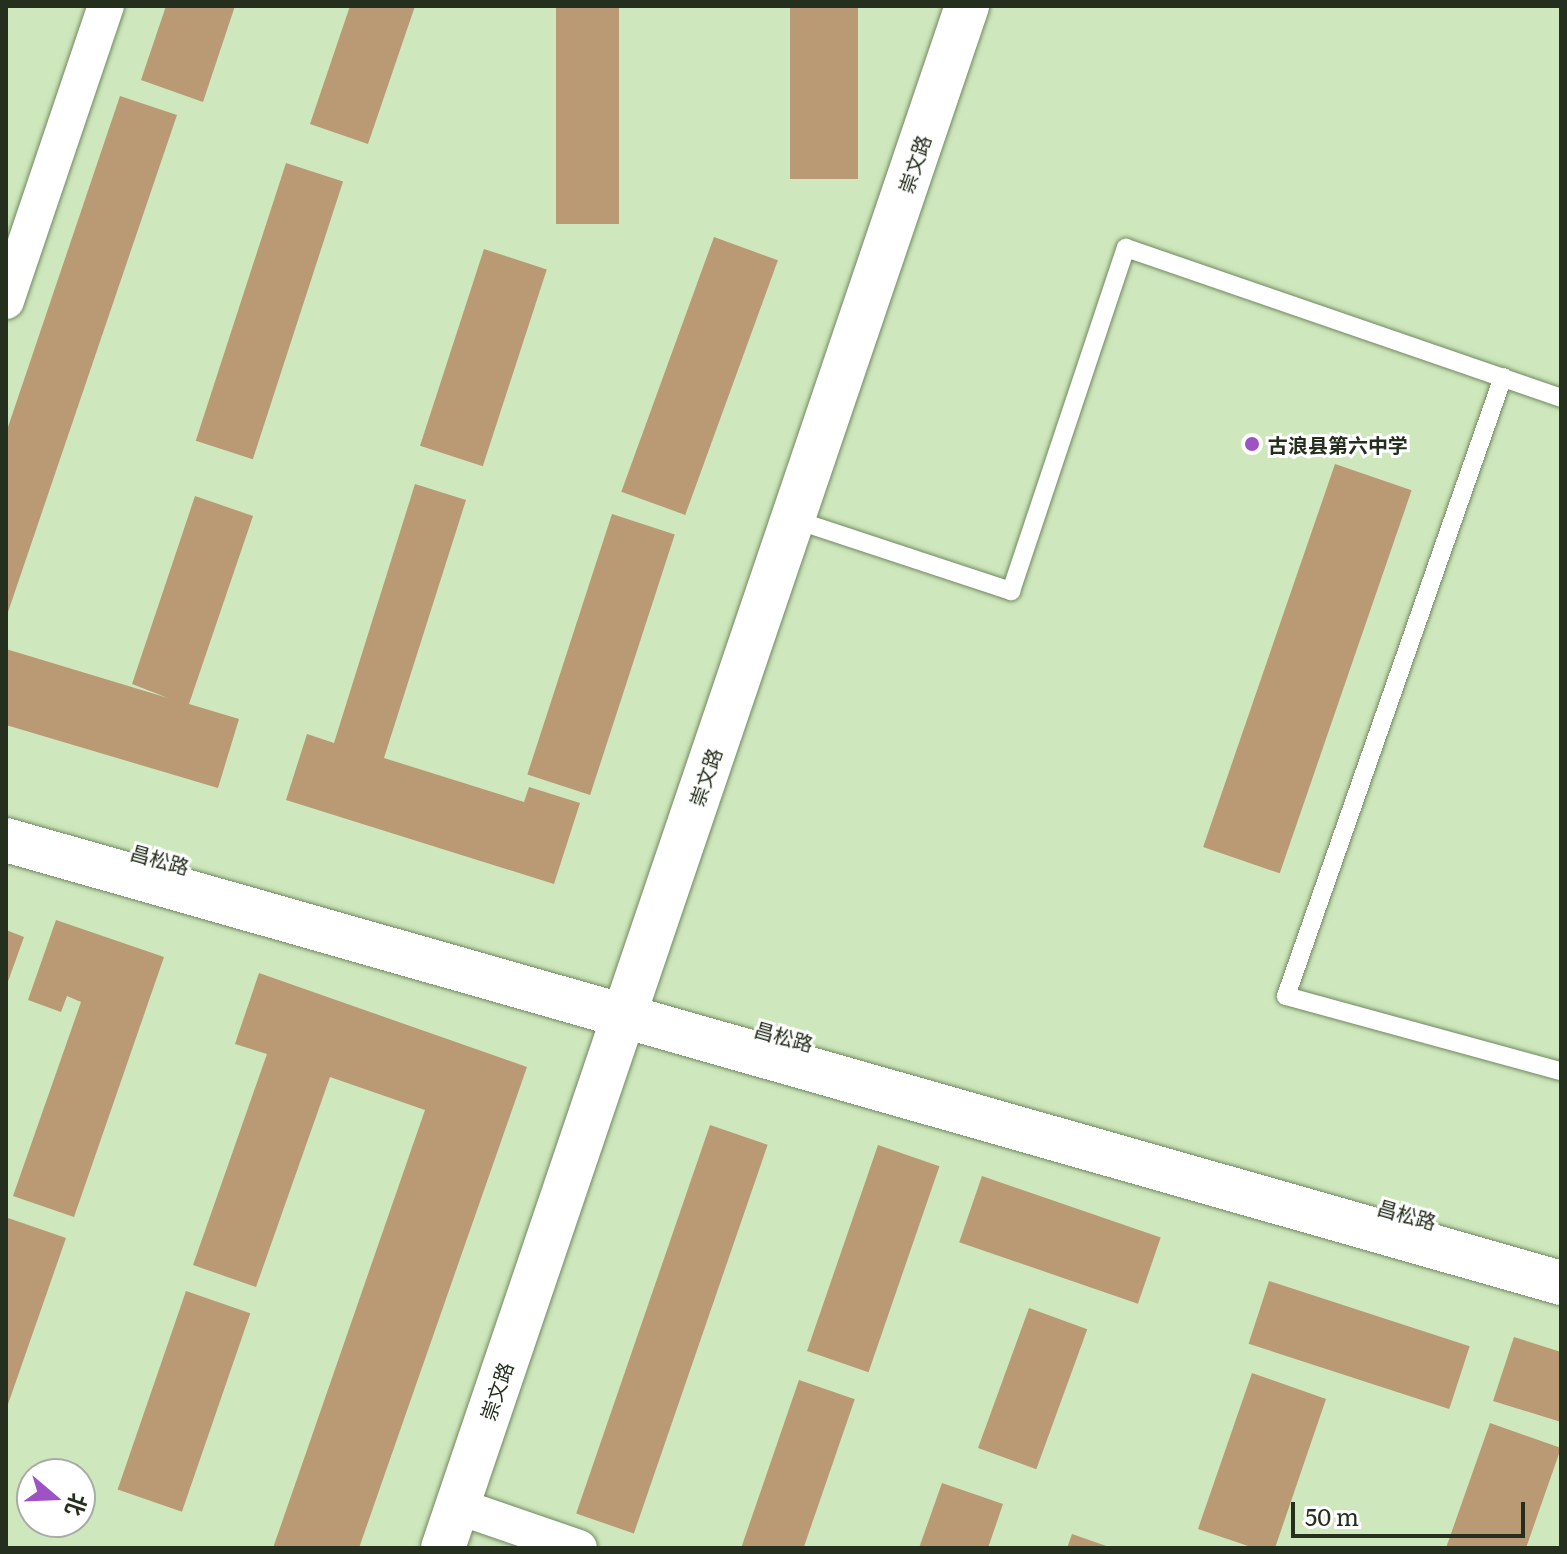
<!DOCTYPE html>
<html>
<head>
<meta charset="utf-8">
<style>
	body { margin:0 }
	#map { position:relative; width:1567px; height:1554px; overflow:hidden; background:#cee7bc; font-family:Literata,"Noto Sans SC",serif }
	div>[style] { position:absolute }
	.building>* { inset:0; background:#b99a74; transform-origin:0 0 }
	.roads { filter:drop-shadow(0 0 2px #728861) drop-shadow(0 0 2px #728861) }
	.service>* { height:18px; margin:-9px; padding:0 9px; transform-origin:9px; border-radius:9px; background:#fff }
	.minor>* { height:36px; margin:-18px; padding:0 18px; transform-origin:18px; border-radius:18px; background:#fff }
	.tertiary>* { height:44px; margin:-22px; padding:0 22px; transform-origin:22px; border-radius:22px; background:#fff }
	.secondary>* { height:44px; margin:-22px; padding:0 22px; transform-origin:22px; border-radius:22px; background:#fff }
	.dots>* { width:22px; height:22px; translate:-50% -50%; box-sizing:border-box; border:4px solid #fff; border-radius:50% }
	span { translate:-50% -50%; white-space:nowrap; text-align:center; line-height:1.15; -webkit-text-stroke:6px #fff; paint-order:stroke }
	.street-label { font-size:20px; color:#252f1e }
	.poi-label { font-size:20px; color:#252f1e; font-weight:700 }
	.left { translate:0 -50%; text-align:left }
	.frame { position:absolute; inset:0; border:8px solid #252f1e; pointer-events:none }
	.north { position:absolute; left:16px; top:1458px; width:80px; height:80px; box-sizing:border-box; background:#fff; border:2px solid #a8aca5; border-radius:50%; rotate:109deg; font-size:22px; font-weight:700; line-height:32px; text-align:center; color:#252f1e }
	.north::after { content:''; display:block; margin:auto; width:28px; height:36px; background:#9e53c5; clip-path:polygon(50% 0,100% 100%,50% 72%,0 100%) }
	.scale { position:absolute; left:1291px; top:1502px; width:234px; height:36px; box-sizing:border-box; border:4px solid #252f1e; border-top:0; padding-left:10px; font-size:24px; line-height:28px; white-space:nowrap; color:#252f1e; -webkit-text-stroke:6px #fff; paint-order:stroke }
</style>
</head>
<body>
<div id="map">
	<div class="building">
		<i style="clip-path:polygon(166px 6px,235px 6px,203px 102px,141px 80px)"></i>
		<i style="clip-path:polygon(350px 6px,415px 6px,368px 144px,310px 124px)"></i>
		<i style="left:556px;top:6px;width:63px;height:218px"></i>
		<i style="left:790px;top:6px;width:68px;height:173px"></i>
		<i style="clip-path:polygon(120px 96px,177px 115px,6px 618px,6px 433px)"></i>
		<i style="left:286px;top:163px;width:60px;height:292px;rotate:18deg"></i>
		<i style="left:714px;top:237px;width:68px;height:271px;rotate:20deg"></i>
		<i style="left:484px;top:249px;width:66px;height:207px;rotate:18deg"></i>
		<i style="left:1335px;top:464px;width:81px;height:405px;rotate:19deg"></i>
		<i style="clip-path:polygon(415px 484px,466px 500px,384px 758px,524px 802px,529px 787px,580px 803px,554px 884px,286px 800px,307px 734px,334px 743px)"></i>
		<i style="clip-path:polygon(195px 496px,253px 516px,189px 704px,239px 719px,218px 788px,6px 725px,6px 649px,168px 698px,132px 684px)"></i>
		<i style="left:612px;top:514px;width:66px;height:274px;rotate:18deg"></i>
		<i style="clip-path:polygon(56px 920px,164px 957px,74px 1217px,13px 1196px,81px 1002px,67px 996px,61px 1012px,28px 1000px)"></i>
		<i style="clip-path:polygon(6px 930px,24px 937px,6px 987px)"></i>
		<i style="clip-path:polygon(259px 973px,527px 1067px,359px 1548px,273px 1548px,425px 1110px,330px 1077px,256px 1287px,193px 1265px,267px 1054px,235px 1044px)"></i>
		<i style="left:710px;top:1125px;width:61px;height:411px;rotate:19deg"></i>
		<i style="left:878px;top:1145px;width:65px;height:218px;rotate:19deg"></i>
		<i style="left:982px;top:1176px;width:189px;height:70px;rotate:19deg"></i>
		<i style="clip-path:polygon(8px 1218px,66px 1238px,6px 1410px,6px 1225px)"></i>
		<i style="left:1269px;top:1281px;width:211px;height:66px;rotate:18deg"></i>
		<i style="left:186px;top:1291px;width:68px;height:210px;rotate:19deg"></i>
		<i style="left:1029px;top:1308px;width:62px;height:149px;rotate:20deg"></i>
		<i style="clip-path:polygon(1514px 1337px,1561px 1352px,1561px 1422px,1493px 1401px)"></i>
		<i style="clip-path:polygon(1252px 1373px,1326px 1399px,1275px 1548px,1254px 1548px,1198px 1529px)"></i>
		<i style="left:799px;top:1380px;width:59px;height:178px;rotate:19deg"></i>
		<i style="clip-path:polygon(1490px 1423px,1561px 1448px,1526px 1548px,1446px 1548px)"></i>
		<i style="clip-path:polygon(942px 1483px,1003px 1504px,988px 1548px,919px 1548px)"></i>
		<i style="clip-path:polygon(1072px 1534px,1112px 1548px,1067px 1548px)"></i>
	</div>
	<div class="roads">
		<div class="service">
			<i style="left:1503px;top:377px;width:656px;rotate:109.32deg"></i>
			<i style="left:1286px;top:996px;width:285px;rotate:15.3deg"></i>
			<i style="left:793px;top:519px;width:230px;rotate:18.3deg"></i>
			<i style="left:1011px;top:591px;width:362px;rotate:-71.5deg"></i>
			<i style="left:1126px;top:248px;width:460px;rotate:19deg"></i>
		</div>
		<div class="minor">
			<i style="left:6px;top:301px;width:311px;rotate:-71.3deg"></i>
			<i style="left:457px;top:1506px;width:129px;rotate:19deg"></i>
		</div>
		<div class="tertiary">
			<i style="left:443px;top:1548px;width:1629px;rotate:-71.23deg"></i>
		</div>
		<div class="secondary">
			<i style="left:6px;top:840px;width:1617px;rotate:15.9deg"></i>
		</div>
	</div>
	<div class="dots">
		<i style="left:1252px;top:444px;background:#9e53c5"></i>
	</div>
	<div class="street-label">
		<span style="left:914px;top:164px;rotate:-71deg">崇文路</span>
		<span style="left:705px;top:777px;rotate:-71deg">崇文路</span>
		<span style="left:160px;top:859px;rotate:16deg">昌松路</span>
		<span style="left:784px;top:1036px;rotate:16deg">昌松路</span>
		<span style="left:1407px;top:1214px;rotate:16deg">昌松路</span>
		<span style="left:496px;top:1391px;rotate:-71deg">崇文路</span>
	</div>
	<div class="poi-label">
		<span class="left" style="left:1268px;top:444px">古浪县第六中学</span>
	</div>
	<div class="frame"></div>
	<div class="north">北</div>
	<div class="scale">50 m</div>
</div>
</body>
</html>
